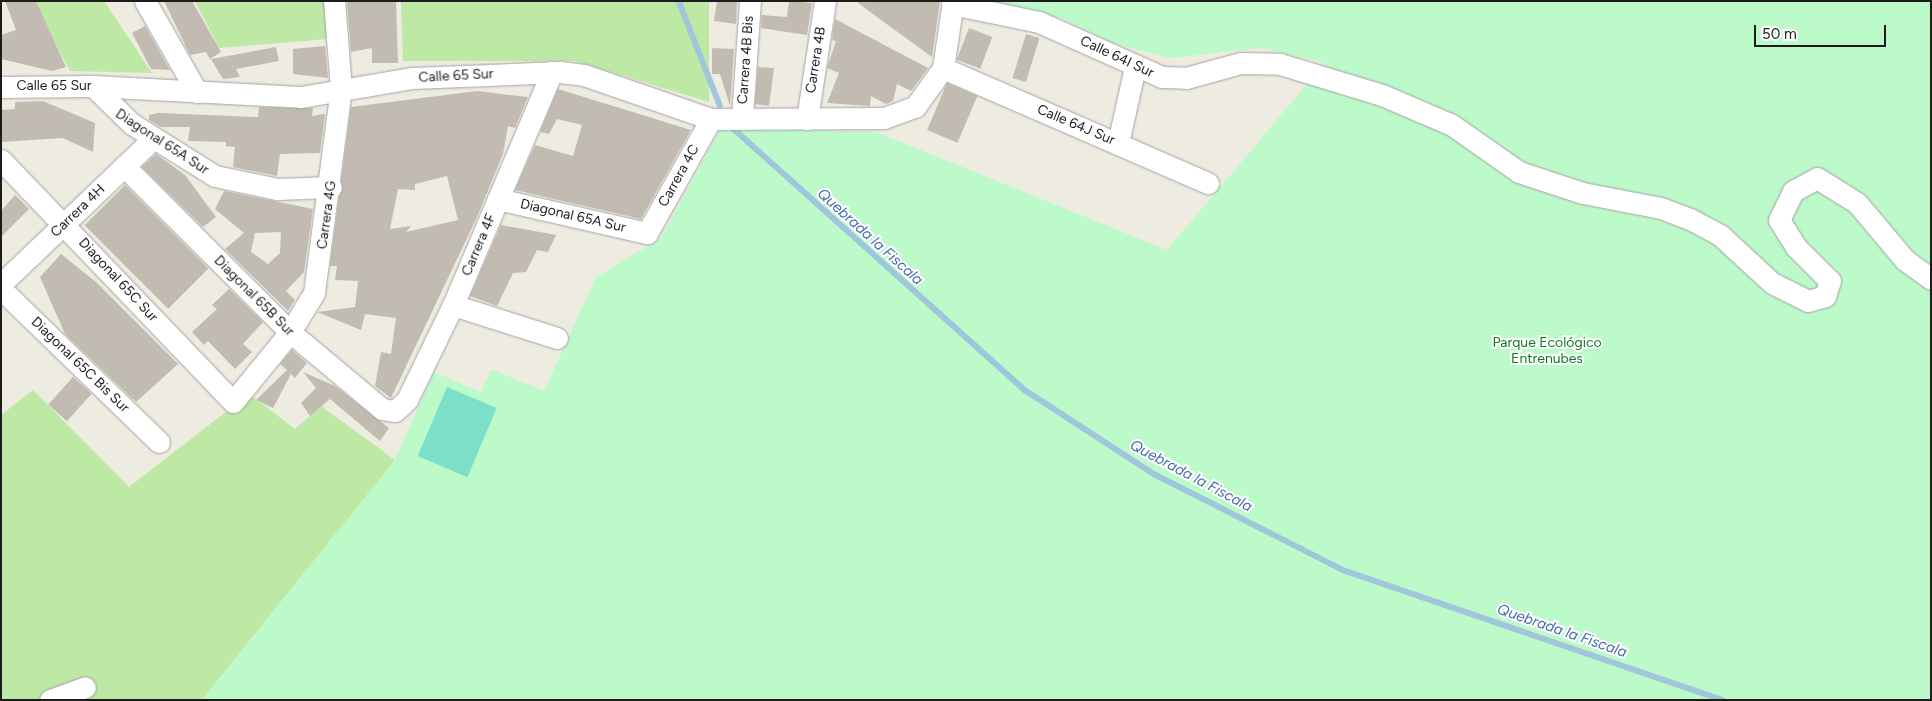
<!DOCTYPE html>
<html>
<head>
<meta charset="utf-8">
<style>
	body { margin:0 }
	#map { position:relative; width:1932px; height:701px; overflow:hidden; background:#eeebe1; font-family:Figtree,sans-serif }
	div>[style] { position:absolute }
	.grass>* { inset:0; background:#bde9a5 }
	.park>* { inset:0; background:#bcfaca }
	.pitch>* { inset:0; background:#7ddfc8; transform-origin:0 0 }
	.stream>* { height:5.5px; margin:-2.75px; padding:0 2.75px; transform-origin:2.75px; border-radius:2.75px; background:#a0c6dc }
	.building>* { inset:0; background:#c2bbb1; transform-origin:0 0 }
	.roads { filter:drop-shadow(0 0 1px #a3a3a3) drop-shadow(0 0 1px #a3a3a3) }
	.minor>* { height:21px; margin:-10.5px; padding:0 10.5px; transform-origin:10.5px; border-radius:10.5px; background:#fff }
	span { translate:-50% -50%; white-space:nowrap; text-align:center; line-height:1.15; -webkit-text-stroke:4px #fff; paint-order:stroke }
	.street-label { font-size:14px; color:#1c1c1c }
	.park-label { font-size:14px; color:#0a7a24 }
	.water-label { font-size:15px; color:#486bac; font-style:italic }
	.frame { position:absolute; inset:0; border:2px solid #1c1c1c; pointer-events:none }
	.scale { position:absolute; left:1754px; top:25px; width:132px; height:22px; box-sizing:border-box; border:2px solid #1c1c1c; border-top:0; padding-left:6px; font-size:15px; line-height:18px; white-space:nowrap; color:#1c1c1c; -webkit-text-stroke:4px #fff; paint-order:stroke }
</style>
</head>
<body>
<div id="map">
	<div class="grass">
		<i style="clip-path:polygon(33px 1px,104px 1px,152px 73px,70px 71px)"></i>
		<i style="clip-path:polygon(195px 1px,329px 1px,328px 39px,219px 48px)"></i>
		<i style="clip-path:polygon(401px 1px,709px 1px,709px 102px,575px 61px,403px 61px)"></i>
		<i style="clip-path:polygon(33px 390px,129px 487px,249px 394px,295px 429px,321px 406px,395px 460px,202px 700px,1px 700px,1px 415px)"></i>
	</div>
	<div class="park">
		<i style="clip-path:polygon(991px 1px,1931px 1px,1931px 700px,202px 700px,395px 460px,434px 372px,481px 392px,491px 369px,544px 391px,596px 277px,661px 238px,721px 128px,876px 132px,1167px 250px,1325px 63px,1263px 48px,1170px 58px,1115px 44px,1064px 19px)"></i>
	</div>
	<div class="pitch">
		<i style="left:447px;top:387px;width:54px;height:75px;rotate:23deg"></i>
	</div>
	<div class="stream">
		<i style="left:679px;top:1px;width:112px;rotate:68.5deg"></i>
		<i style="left:734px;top:129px;width:391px;rotate:41.9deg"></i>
		<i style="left:1025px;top:390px;width:154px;rotate:33.1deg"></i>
		<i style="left:1154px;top:474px;width:212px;rotate:26.9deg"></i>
		<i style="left:1343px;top:570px;width:401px;rotate:18.9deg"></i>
	</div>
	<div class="building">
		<i style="clip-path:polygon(5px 1px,36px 1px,66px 67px,52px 71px,1px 59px,1px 35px,16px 30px)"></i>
		<i style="clip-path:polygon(164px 1px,192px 1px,221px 52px,210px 59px,206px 52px,190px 55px)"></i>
		<i style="clip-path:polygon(347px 1px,396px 1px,398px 63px,372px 63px,372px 48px,351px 52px)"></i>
		<i style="clip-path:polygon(717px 1px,737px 1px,736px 24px,714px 21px)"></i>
		<i style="clip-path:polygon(789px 1px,812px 3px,807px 35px,761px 28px,762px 15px,787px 17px)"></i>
		<i style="clip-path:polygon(856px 1px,940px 1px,932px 57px,866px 9px)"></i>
		<i style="clip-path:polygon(835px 19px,928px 68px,911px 91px,897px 84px,893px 101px,886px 104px,871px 96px,870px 106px,827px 103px,839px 73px,827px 68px,836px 41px,832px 40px)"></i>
		<i style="clip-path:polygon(145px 26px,170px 70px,151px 69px,132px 33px)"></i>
		<i style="left:969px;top:28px;width:25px;height:34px;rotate:21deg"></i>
		<i style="left:1026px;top:34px;width:14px;height:46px;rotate:17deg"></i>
		<i style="clip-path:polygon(325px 46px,328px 78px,293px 74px,293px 49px)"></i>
		<i style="clip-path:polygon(276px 47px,279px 61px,236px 69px,240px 77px,223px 79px,211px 59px)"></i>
		<i style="clip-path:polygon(712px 48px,734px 49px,730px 106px,720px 74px,712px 74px)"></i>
		<i style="clip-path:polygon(758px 67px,774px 68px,769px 106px,755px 104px)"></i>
		<i style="left:947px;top:83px;width:33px;height:51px;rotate:23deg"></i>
		<i style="clip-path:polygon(558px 89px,691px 130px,641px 219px,515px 190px,535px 145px,573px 156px,582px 125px,557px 119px,549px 134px,540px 132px)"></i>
		<i style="clip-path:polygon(evenodd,477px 91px,528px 97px,515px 128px,508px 126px,503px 154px,477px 217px,391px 398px,375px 386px,381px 352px,391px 354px,396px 318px,365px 314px,361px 330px,317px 312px,355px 307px,358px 281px,335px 280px,337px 266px,330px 266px,351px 107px,477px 91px,447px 176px,458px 220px,406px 232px,411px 226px,390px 229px,398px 189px,415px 190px,415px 184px,447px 176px)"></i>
		<i style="clip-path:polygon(43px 101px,95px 123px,93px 152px,63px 138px,1px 142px,1px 110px,15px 109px,15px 102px)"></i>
		<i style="clip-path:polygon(259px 107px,313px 108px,312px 116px,325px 114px,320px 153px,280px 154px,277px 176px,233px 167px,235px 147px,226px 146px,226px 142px,188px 141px,190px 127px,161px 127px,149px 120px,149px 115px,158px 113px,258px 117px)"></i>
		<i style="clip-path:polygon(156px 154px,185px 175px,216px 217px,203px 227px,142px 167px)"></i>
		<i style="left:125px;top:185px;width:118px;height:57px;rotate:45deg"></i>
		<i style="clip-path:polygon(evenodd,224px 191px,313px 209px,304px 272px,286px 291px,295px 300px,288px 311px,225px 249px,244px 233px,215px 209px,224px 191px,281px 232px,280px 253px,268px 264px,251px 252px,255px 233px,281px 232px)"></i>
		<i style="clip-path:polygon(15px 195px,29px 209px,1px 237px,1px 211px)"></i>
		<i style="clip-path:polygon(501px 225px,556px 235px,548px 252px,537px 250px,526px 272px,513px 273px,497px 306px,470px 296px)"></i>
		<i style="clip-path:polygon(61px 254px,96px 282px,178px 364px,136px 402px,65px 334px,40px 277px)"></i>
		<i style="clip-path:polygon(229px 289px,263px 322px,243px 344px,252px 352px,235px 369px,208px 341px,204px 345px,192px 332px,217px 309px,212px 305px)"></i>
		<i style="clip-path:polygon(292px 350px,307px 363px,295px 378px,291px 374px,273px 408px,256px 400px,287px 370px,280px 364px)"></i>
		<i style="clip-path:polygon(303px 372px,335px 386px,389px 428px,380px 441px,330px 399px,310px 416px,301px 403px,316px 388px)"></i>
		<i style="left:73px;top:377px;width:25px;height:37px;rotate:42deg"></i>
	</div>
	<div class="roads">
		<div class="minor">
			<i style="left:145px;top:1px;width:105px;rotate:60.3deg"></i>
			<i style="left:952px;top:4px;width:89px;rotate:11.7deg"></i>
			<i style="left:1039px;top:22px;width:135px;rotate:24.1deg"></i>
			<i style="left:1162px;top:77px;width:24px;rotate:2deg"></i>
			<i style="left:1186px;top:78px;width:57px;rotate:-15.3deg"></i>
			<i style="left:1241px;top:63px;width:39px;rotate:1deg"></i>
			<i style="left:1280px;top:64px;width:107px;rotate:16.9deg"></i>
			<i style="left:1382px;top:95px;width:76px;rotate:23.2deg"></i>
			<i style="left:1452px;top:125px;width:82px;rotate:35deg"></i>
			<i style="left:1519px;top:172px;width:67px;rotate:18.2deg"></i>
			<i style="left:1583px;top:193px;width:79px;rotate:10.9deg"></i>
			<i style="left:1661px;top:208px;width:31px;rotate:21deg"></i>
			<i style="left:1690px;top:219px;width:34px;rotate:28deg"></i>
			<i style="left:1720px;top:235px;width:71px;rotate:42.7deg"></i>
			<i style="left:1772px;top:283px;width:40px;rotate:26.6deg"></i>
			<i style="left:1808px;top:301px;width:18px;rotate:-16deg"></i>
			<i style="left:1825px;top:296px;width:16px;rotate:-72deg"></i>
			<i style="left:1830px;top:281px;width:48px;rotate:-135deg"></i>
			<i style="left:1796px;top:247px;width:32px;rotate:-122deg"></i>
			<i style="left:1779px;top:220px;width:32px;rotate:-64deg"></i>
			<i style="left:1793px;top:191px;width:27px;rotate:-28deg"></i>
			<i style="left:1817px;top:178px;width:47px;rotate:32deg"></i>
			<i style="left:1857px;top:203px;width:75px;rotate:49.9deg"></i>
			<i style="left:1905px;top:260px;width:32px;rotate:36deg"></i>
			<i style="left:943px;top:68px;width:289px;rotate:23.5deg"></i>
			<i style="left:93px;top:86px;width:54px;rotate:44.3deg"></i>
			<i style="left:132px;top:124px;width:98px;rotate:32.1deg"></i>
			<i style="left:215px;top:176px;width:63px;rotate:11.8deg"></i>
			<i style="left:277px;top:189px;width:54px;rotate:-2.1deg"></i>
			<i style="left:1px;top:87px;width:92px;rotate:-0.6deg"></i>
			<i style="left:93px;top:86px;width:208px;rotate:3deg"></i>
			<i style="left:301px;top:97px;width:113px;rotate:-9.7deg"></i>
			<i style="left:412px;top:78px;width:148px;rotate:-2.3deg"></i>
			<i style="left:560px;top:72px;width:24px;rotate:7deg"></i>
			<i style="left:584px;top:75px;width:134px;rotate:19.1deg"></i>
			<i style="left:711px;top:119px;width:173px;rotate:-0.3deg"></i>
			<i style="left:884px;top:118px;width:33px;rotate:-20deg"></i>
			<i style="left:915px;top:107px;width:48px;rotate:-54.3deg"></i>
			<i style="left:943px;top:68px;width:68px;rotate:-81.5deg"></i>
			<i style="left:742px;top:118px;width:117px;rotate:-86.1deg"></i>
			<i style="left:807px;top:119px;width:119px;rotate:-81.3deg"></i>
			<i style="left:1118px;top:143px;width:78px;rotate:-77.4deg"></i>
			<i style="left:1px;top:160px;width:335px;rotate:46.2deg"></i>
			<i style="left:233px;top:402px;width:90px;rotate:-50.8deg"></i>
			<i style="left:290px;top:332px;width:46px;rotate:-58.4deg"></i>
			<i style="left:314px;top:293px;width:206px;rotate:-82.5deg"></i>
			<i style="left:341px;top:89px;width:88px;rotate:-94.5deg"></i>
			<i style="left:124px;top:166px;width:235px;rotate:45deg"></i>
			<i style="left:290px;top:332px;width:120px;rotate:39.9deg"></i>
			<i style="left:382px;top:409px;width:13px;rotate:9deg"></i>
			<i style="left:395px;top:411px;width:16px;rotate:-43deg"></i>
			<i style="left:407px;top:400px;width:106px;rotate:-64.2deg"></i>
			<i style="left:453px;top:305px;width:253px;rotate:-67deg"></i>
			<i style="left:498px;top:199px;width:153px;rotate:12.9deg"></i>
			<i style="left:647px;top:233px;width:131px;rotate:-60.7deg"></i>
			<i style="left:1px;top:284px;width:211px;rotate:-43.7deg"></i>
			<i style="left:1px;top:289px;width:220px;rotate:44.1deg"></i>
			<i style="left:453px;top:305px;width:109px;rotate:17.6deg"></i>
			<i style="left:50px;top:700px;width:37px;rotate:-20deg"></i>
		</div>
	</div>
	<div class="street-label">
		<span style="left:1117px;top:57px;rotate:25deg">Calle 64I Sur</span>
		<span style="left:746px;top:60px;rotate:-86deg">Carrera 4B Bis</span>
		<span style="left:816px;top:60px;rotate:-81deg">Carrera 4B</span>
		<span style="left:456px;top:76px;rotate:-3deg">Calle 65 Sur</span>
		<span style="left:54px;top:86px">Calle 65 Sur</span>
		<span style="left:1076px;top:125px;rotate:23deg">Calle 64J Sur</span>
		<span style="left:162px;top:142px;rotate:33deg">Diagonal 65A Sur</span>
		<span style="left:679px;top:176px;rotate:-61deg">Carrera 4C</span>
		<span style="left:78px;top:211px;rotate:-44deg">Carrera 4H</span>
		<span style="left:327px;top:215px;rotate:-82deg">Carrera 4G</span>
		<span style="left:573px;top:216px;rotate:13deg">Diagonal 65A Sur</span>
		<span style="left:479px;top:245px;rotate:-67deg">Carrera 4F</span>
		<span style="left:118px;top:280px;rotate:47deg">Diagonal 65C Sur</span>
		<span style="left:254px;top:296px;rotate:45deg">Diagonal 65B Sur</span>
		<span style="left:80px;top:365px;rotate:44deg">Diagonal 65C Bis Sur</span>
	</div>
	<div class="park-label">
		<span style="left:1547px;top:351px">Parque Ecológico<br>Entrenubes</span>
	</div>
	<div class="water-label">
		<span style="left:870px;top:237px;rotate:42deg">Quebrada la Fiscala</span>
		<span style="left:1191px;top:476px;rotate:28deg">Quebrada la Fiscala</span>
		<span style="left:1562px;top:631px;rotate:19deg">Quebrada la Fiscala</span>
	</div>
	<div class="frame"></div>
	<div class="scale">50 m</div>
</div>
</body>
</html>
